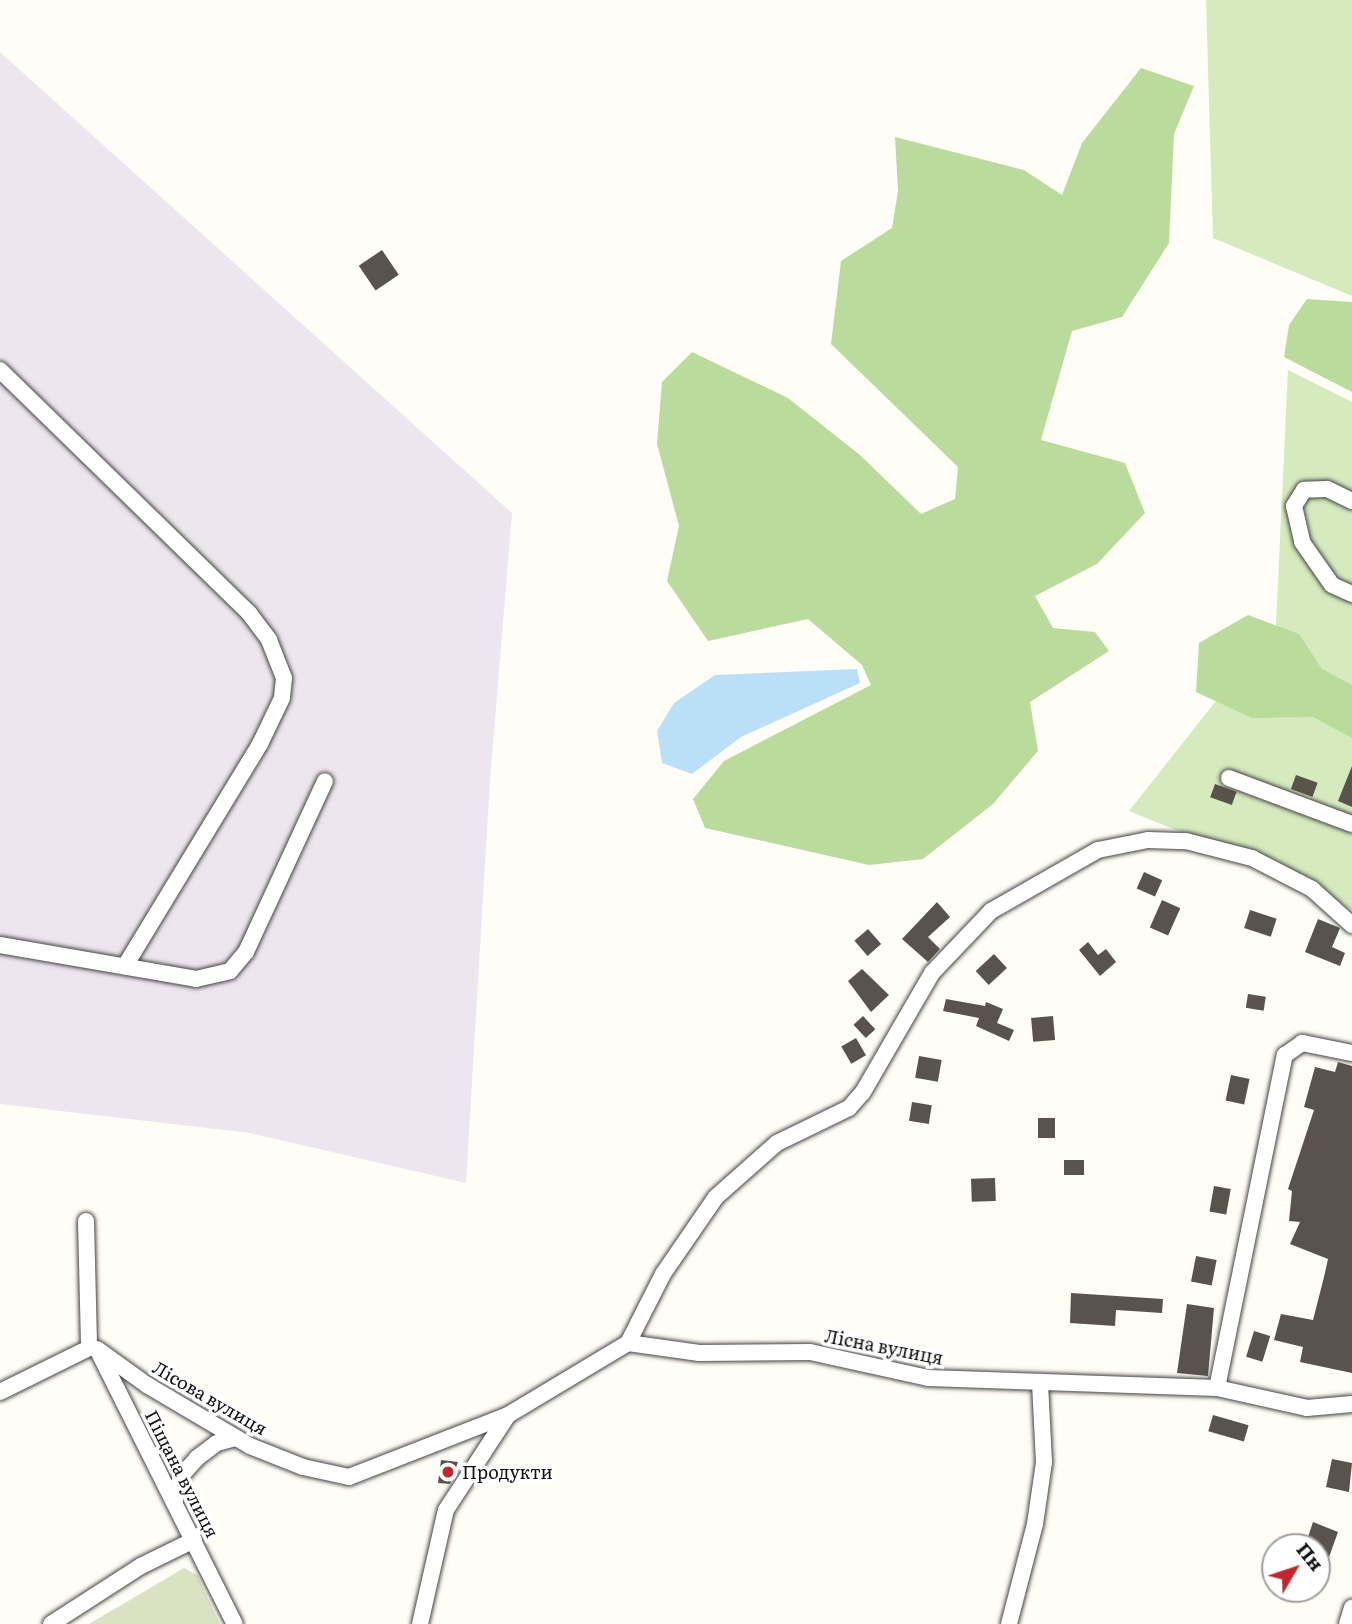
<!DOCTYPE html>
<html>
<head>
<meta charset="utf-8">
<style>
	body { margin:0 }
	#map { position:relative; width:1352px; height:1624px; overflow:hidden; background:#fffdf5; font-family:Literata,serif }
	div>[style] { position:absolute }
	.industrial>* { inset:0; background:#eee6ef }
	.green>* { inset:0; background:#d5ebbd }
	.forest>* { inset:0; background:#b9dc9c }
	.cemetery>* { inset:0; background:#d9e3c4 }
	.water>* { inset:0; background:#b9e0f7 }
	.building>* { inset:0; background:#5a524d; transform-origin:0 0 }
	.roads { filter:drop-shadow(0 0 2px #444) drop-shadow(0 0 2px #444) }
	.minor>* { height:16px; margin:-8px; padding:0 8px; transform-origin:8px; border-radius:8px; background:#fff }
	.dots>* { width:19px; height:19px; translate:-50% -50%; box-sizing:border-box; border:4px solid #fff; border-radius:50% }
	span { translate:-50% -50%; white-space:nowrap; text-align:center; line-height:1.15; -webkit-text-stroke:7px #fff; paint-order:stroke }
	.street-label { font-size:18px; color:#111 }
	.poi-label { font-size:18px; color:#111 }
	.left { translate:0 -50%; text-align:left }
	.north { position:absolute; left:1261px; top:1533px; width:70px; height:70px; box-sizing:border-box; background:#fff; border:2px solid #a0a0a0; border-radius:50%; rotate:51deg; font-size:19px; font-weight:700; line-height:28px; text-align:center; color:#111 }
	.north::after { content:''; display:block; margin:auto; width:24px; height:32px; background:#c4262e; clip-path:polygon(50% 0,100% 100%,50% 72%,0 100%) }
</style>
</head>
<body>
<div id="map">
	<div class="industrial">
		<i style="clip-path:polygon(0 52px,512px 513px,490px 781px,466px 1183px,250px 1133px,0 1104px)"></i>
	</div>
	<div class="green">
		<i style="clip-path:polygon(1206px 0,1352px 0,1352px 296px,1213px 238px)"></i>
		<i style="clip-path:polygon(1288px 370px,1352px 402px,1352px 910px,1316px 887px,1129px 811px,1276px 625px)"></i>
	</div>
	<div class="forest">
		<i style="clip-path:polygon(1141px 68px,1194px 86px,1174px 134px,1169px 243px,1122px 317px,1072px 331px,1041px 440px,1125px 463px,1145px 513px,1097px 564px,1035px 596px,1053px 628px,1095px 632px,1109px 651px,1030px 702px,1038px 751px,993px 804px,923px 859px,869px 865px,705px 828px,693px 799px,724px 761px,871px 685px,862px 665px,808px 619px,708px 641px,667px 581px,679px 526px,657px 444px,662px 382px,692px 352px,788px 398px,860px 455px,921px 514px,955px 499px,958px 467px,831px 344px,841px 261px,892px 228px,898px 191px,895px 137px,1024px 170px,1062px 195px,1082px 143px)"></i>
		<i style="clip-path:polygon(1307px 299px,1352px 302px,1352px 392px,1284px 357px,1289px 325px)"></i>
		<i style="clip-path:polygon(1248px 615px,1299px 634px,1322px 669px,1352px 685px,1352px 738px,1313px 717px,1252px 718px,1196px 692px,1199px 643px)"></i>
	</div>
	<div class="cemetery">
		<i style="clip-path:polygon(184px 1568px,197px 1575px,220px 1624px,89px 1624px)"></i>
	</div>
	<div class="water">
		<i style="clip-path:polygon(857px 669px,860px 683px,741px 737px,692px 774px,662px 763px,657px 731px,674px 703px,715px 675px)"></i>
	</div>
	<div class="building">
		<i style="left:382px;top:250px;width:30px;height:28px;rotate:56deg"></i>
		<i style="clip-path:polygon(1352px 766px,1352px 807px,1338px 801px)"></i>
		<i style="left:1296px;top:775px;width:23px;height:15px;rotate:20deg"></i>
		<i style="left:1215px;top:784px;width:23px;height:14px;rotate:20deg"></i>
		<i style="left:1144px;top:872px;width:20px;height:18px;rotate:24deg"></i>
		<i style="left:1162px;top:900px;width:20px;height:30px;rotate:24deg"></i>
		<i style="clip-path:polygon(937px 902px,950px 917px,928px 937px,940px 949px,928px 962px,902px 939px)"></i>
		<i style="left:1250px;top:910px;width:28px;height:19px;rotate:18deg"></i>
		<i style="clip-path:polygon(1318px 919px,1340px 928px,1332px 947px,1345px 953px,1340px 966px,1305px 952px)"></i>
		<i style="left:868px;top:929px;width:20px;height:18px;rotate:49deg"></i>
		<i style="clip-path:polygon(1088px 942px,1098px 955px,1106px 949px,1116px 962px,1100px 976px,1079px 950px)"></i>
		<i style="left:994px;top:954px;width:19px;height:25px;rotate:47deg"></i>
		<i style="clip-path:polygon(862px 969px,889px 995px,871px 1012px,848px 981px)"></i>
		<i style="left:1248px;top:994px;width:18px;height:14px;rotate:9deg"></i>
		<i style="clip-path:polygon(946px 999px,985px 1006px,986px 1002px,1003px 1009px,997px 1023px,1014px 1030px,1009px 1041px,976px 1026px,979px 1018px,943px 1011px)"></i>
		<i style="left:863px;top:1016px;width:18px;height:13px;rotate:47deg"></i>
		<i style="left:1053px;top:1016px;width:24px;height:22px;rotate:85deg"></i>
		<i style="left:856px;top:1038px;width:20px;height:17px;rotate:60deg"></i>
		<i style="left:919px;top:1056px;width:23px;height:22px;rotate:10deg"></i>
		<i style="clip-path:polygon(1338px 1062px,1352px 1066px,1352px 1373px,1300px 1362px,1303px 1347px,1274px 1340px,1281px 1314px,1313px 1320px,1324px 1277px,1328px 1259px,1290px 1244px,1300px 1222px,1289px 1221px,1292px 1191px,1288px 1189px,1314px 1110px,1304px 1107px,1315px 1067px,1335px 1072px)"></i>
		<i style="left:1231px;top:1075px;width:19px;height:26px;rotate:12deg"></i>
		<i style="left:912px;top:1102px;width:20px;height:19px;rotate:9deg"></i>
		<i style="left:1038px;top:1118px;width:17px;height:20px"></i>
		<i style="left:1064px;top:1160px;width:20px;height:15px"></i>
		<i style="left:995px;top:1178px;width:23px;height:24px;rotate:88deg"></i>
		<i style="left:1214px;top:1186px;width:17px;height:26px;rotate:10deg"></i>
		<i style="left:1196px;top:1256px;width:21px;height:26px;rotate:11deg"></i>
		<i style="clip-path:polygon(1071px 1293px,1163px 1299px,1162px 1313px,1116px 1310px,1115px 1326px,1070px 1323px)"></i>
		<i style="clip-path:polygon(1187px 1304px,1214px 1308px,1208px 1376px,1177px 1373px)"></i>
		<i style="left:1254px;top:1331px;width:17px;height:27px;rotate:17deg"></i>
		<i style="left:1213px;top:1415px;width:37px;height:17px;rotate:16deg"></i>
		<i style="clip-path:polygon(1332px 1459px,1352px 1463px,1349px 1492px,1326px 1487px)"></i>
		<i style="clip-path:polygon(441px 1460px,458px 1462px,450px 1484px,438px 1483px)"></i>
		<i style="clip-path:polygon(1313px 1522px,1338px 1532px,1328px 1560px,1317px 1555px,1316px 1540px,1308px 1537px)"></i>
	</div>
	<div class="roads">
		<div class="minor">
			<i style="left:0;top:370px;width:348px;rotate:44.3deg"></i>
			<i style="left:249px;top:613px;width:34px;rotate:53deg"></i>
			<i style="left:269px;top:640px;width:41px;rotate:68.5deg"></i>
			<i style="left:284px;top:678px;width:20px;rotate:96deg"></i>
			<i style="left:282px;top:698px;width:51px;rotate:115.6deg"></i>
			<i style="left:260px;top:744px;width:260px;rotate:121.3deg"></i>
			<i style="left:1352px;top:501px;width:28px;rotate:-154deg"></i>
			<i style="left:1327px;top:489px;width:23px;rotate:178deg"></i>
			<i style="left:1304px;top:490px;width:19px;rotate:122deg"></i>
			<i style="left:1294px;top:506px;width:37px;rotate:77deg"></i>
			<i style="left:1302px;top:542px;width:52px;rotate:55.1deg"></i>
			<i style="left:1332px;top:585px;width:22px;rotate:24deg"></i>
			<i style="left:1229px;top:778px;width:131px;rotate:20.5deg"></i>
			<i style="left:0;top:945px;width:199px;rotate:9.8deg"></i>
			<i style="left:196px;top:979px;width:35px;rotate:-13deg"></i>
			<i style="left:230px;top:971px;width:25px;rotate:-50deg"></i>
			<i style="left:246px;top:952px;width:188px;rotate:-65.2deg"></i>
			<i style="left:86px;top:1221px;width:127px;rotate:88.6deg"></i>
			<i style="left:628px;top:1343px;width:72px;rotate:8deg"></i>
			<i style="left:699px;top:1353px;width:111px;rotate:-0.5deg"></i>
			<i style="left:810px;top:1352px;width:121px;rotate:12.4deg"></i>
			<i style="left:928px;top:1378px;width:289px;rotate:2deg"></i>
			<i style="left:1217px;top:1388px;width:92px;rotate:12.5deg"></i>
			<i style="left:1307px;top:1408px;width:45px;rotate:-5.1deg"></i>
			<i style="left:97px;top:1349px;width:62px;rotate:35.8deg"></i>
			<i style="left:147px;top:1385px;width:120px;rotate:30.6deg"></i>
			<i style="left:250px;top:1446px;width:57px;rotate:21.6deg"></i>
			<i style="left:303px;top:1467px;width:47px;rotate:12.3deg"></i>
			<i style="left:349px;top:1477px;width:171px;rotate:-21.3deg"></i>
			<i style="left:99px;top:1353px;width:303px;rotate:63.4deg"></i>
			<i style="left:1217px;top:1388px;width:340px;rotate:-78.5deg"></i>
			<i style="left:1285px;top:1055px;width:21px;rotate:-35deg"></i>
			<i style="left:1302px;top:1043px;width:51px;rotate:11.3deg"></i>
			<i style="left:0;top:1392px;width:99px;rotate:-26.3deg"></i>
			<i style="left:175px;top:1500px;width:25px;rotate:-76deg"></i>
			<i style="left:181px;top:1476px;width:24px;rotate:-48deg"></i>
			<i style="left:197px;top:1458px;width:25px;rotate:-37deg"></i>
			<i style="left:217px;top:1443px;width:20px;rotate:-15deg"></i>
			<i style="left:51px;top:1624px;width:107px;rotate:-32.8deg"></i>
			<i style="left:141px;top:1566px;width:59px;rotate:-26.1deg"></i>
			<i style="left:420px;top:1624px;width:117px;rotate:-77.2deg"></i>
			<i style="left:446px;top:1510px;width:113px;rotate:-56.9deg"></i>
			<i style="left:508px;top:1415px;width:140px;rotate:-31deg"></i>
			<i style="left:628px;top:1343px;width:77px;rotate:-63.1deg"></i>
			<i style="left:663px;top:1274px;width:93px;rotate:-55.5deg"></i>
			<i style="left:716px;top:1197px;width:81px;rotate:-41.5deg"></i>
			<i style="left:777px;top:1143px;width:80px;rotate:-25.9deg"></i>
			<i style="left:849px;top:1108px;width:21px;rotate:-49deg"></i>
			<i style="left:863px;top:1092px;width:138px;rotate:-59.9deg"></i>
			<i style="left:932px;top:973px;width:86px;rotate:-46.4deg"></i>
			<i style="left:991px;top:911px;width:123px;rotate:-29.7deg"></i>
			<i style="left:1098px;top:850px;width:51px;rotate:-11.3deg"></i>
			<i style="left:1148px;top:840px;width:38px;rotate:2deg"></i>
			<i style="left:1186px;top:841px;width:68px;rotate:14.4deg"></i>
			<i style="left:1252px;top:858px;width:68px;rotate:27.3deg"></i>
			<i style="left:1312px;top:889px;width:54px;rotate:42deg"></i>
			<i style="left:1009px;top:1624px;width:103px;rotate:-75.4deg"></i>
			<i style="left:1035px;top:1524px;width:63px;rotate:-81.7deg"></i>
			<i style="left:1044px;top:1462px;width:78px;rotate:-92.9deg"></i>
			<i style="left:1347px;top:1624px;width:17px;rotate:-73deg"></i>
		</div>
	</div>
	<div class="dots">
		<i style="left:448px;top:1472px;background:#c4262e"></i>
	</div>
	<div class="street-label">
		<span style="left:884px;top:1347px;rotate:11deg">Лісна вулиця</span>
		<span style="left:210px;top:1398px;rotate:30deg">Лісова вулиця</span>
		<span style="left:182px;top:1474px;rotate:63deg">Піщана вулиця</span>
	</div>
	<div class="poi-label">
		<span class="left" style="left:462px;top:1472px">Продукти</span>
	</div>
	<div class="north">Пн</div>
</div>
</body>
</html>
